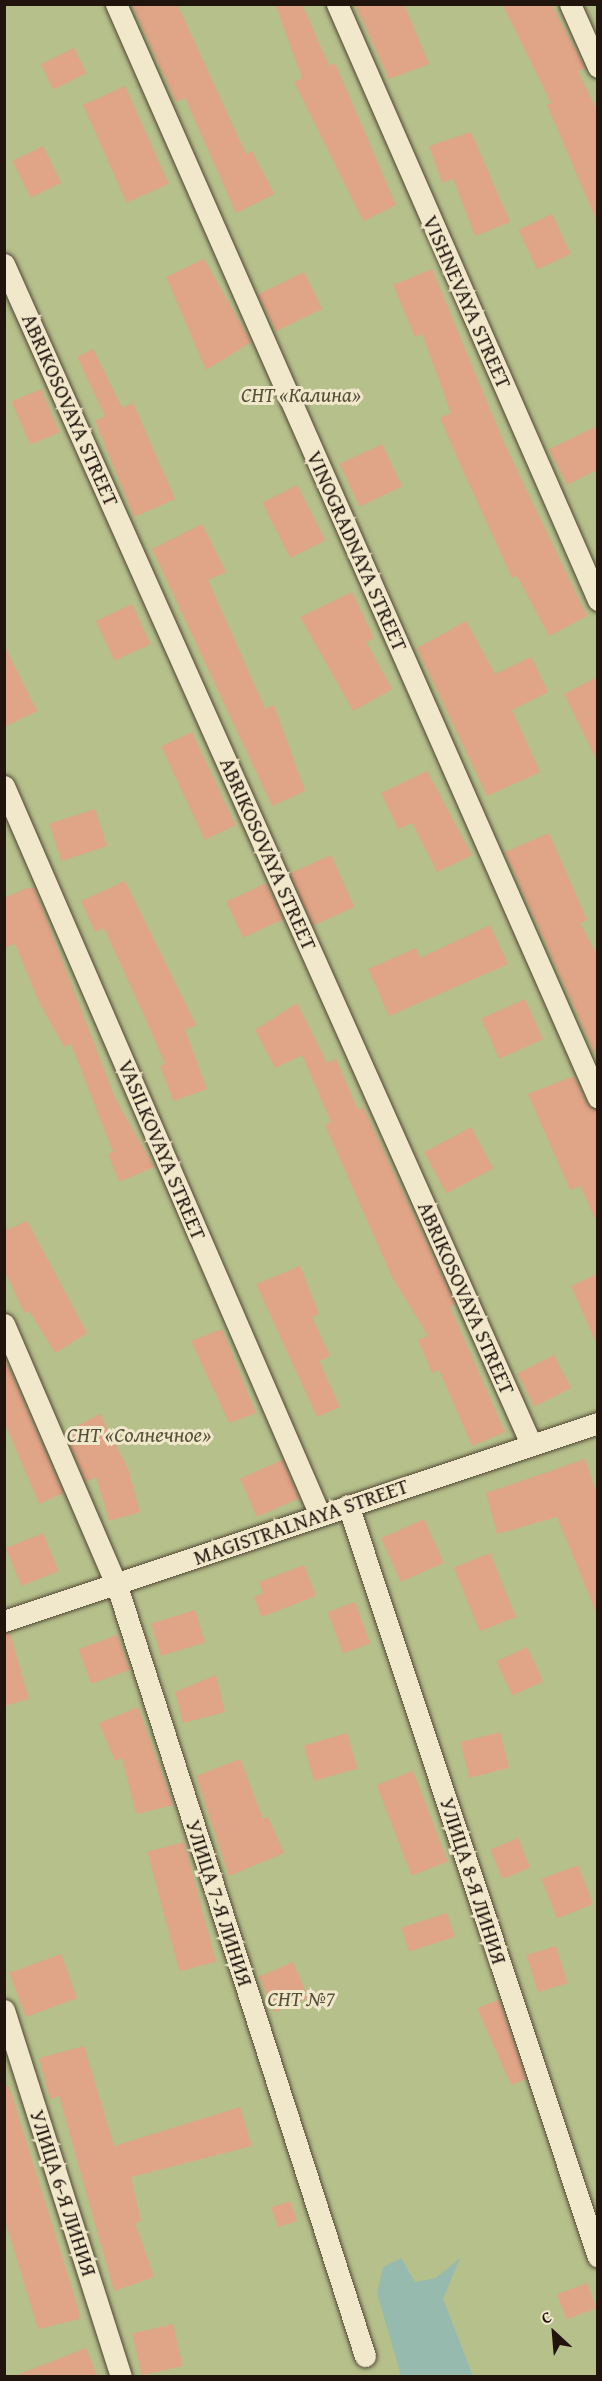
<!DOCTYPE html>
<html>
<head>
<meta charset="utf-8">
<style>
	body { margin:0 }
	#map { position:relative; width:602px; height:2381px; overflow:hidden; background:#e9daae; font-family:"Gentium Book Plus",serif }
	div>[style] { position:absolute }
	.green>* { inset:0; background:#b5c08b; transform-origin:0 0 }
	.water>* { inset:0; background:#97baaf }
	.building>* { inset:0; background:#e0a486; transform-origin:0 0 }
	.roads { filter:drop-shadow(0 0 2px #524635) drop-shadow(0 0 2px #524635) }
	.minor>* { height:21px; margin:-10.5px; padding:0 10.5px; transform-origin:10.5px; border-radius:10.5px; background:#f1e7ca }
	span { translate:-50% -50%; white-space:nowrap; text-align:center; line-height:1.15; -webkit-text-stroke:6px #f1e7ca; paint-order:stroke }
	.street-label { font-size:21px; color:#20140d }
	.park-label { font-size:21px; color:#545039; font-style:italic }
	.frame { position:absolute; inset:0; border:6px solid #20140d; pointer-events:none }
	.north { position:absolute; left:524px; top:2303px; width:60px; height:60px; -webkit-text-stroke:4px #f1e7ca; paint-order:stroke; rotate:334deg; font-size:16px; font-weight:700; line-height:24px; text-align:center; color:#20140d }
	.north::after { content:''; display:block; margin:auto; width:21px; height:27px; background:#20140d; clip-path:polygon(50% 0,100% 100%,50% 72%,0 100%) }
</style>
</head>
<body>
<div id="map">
	<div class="green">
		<i style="left:5px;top:5px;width:592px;height:2371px"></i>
	</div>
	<div class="water">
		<i style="clip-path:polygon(401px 2258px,415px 2282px,436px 2278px,460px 2258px,443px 2299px,473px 2376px,401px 2376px,377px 2293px,383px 2267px)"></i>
	</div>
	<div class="building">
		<i style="clip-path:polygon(132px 4px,177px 4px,246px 154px,252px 151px,274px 194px,236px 213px,185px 98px,176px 102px)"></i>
		<i style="clip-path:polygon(275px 4px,302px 4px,329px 66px,335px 63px,396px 205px,363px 221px,294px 82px,302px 78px)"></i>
		<i style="clip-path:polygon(355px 4px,404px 4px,429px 64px,389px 79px)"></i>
		<i style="clip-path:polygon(502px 4px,551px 4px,585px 68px,578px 71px,597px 111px,597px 222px,547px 105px,551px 103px)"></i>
		<i style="left:74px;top:48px;width:28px;height:37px;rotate:64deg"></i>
		<i style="left:125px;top:86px;width:107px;height:46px;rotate:66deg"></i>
		<i style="clip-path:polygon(471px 132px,510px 222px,475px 236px,453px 179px,442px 183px,429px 146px)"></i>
		<i style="left:43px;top:146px;width:41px;height:34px;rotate:64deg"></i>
		<i style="left:552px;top:214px;width:44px;height:37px;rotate:65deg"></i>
		<i style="clip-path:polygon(204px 259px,251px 342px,206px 370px,166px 277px)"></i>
		<i style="clip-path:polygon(432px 269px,504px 443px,587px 616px,549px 636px,517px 576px,512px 578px,459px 462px,440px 418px,451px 413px,422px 334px,415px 337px,393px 285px)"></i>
		<i style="left:304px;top:272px;width:41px;height:51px;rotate:64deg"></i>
		<i style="clip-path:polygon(93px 349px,122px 408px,133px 403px,175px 499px,134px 517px,95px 421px,105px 416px,77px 357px)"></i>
		<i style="left:41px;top:389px;width:47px;height:32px;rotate:67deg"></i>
		<i style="clip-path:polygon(597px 426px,597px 470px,567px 485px,549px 449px)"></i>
		<i style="left:382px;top:444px;width:47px;height:47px;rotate:65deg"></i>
		<i style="left:297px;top:485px;width:62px;height:39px;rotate:63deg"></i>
		<i style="clip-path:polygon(202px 524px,226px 572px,208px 580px,265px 709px,274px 705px,305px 791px,272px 806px,152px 549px)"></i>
		<i style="clip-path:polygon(352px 592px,374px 638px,366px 642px,392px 689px,353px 711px,300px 617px)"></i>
		<i style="left:132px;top:604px;width:44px;height:40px;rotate:65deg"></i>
		<i style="clip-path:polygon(466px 621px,495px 674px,531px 657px,548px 692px,512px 710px,540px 772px,487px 796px,417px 648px)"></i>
		<i style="clip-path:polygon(4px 645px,37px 711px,4px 727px)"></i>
		<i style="clip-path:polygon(597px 677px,597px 761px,564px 694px)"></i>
		<i style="left:192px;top:732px;width:103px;height:34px;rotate:65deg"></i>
		<i style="clip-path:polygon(427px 771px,472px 855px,437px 872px,412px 823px,398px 829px,381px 793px)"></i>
		<i style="left:95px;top:809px;width:39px;height:48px;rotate:72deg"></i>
		<i style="clip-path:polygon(549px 833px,587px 920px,580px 923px,597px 955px,597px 1058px,505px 852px)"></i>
		<i style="left:331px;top:855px;width:57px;height:45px;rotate:66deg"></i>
		<i style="clip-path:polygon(125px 881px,196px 1025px,185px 1030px,207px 1089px,173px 1101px,160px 1066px,165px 1064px,141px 1009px,104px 928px,95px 932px,81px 901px)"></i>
		<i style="left:266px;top:883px;width:40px;height:44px;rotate:65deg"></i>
		<i style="clip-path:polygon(27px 888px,34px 888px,116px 1100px,154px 1167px,119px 1182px,108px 1154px,113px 1152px,71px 1044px,64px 1047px,39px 1002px,15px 944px,4px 948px,4px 898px)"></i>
		<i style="clip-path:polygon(490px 925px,508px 964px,389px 1016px,368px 969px,416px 948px,420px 958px)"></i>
		<i style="left:525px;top:999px;width:44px;height:48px;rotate:66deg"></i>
		<i style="clip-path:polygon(297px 1003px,327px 1063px,336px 1059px,358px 1110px,363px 1107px,455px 1304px,450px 1307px,505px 1432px,472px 1446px,439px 1370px,432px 1373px,418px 1340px,428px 1336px,392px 1277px,325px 1125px,331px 1122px,302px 1055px,275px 1068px,255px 1030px)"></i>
		<i style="clip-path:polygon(574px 1076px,587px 1104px,597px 1111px,597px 1223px,580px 1186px,570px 1190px,528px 1094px)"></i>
		<i style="left:471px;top:1127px;width:47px;height:53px;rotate:62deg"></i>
		<i style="clip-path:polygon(27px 1221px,87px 1333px,55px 1353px,29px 1311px,24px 1313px,4px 1269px,4px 1231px)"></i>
		<i style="clip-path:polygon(300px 1266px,319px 1314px,312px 1317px,330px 1356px,319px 1361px,340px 1407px,317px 1417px,256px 1284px)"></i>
		<i style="clip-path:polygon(597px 1274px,597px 1345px,571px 1286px)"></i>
		<i style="clip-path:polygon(222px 1329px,256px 1413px,229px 1423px,191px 1341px)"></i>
		<i style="left:554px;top:1355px;width:37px;height:41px;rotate:63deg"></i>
		<i style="clip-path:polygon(4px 1357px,63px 1493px,39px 1504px,4px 1421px)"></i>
		<i style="clip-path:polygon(100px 1414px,128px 1469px,140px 1512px,109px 1521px,96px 1477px,86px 1482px,65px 1432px)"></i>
		<i style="clip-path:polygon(585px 1459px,597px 1495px,597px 1615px,557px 1517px,497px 1534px,486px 1493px)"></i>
		<i style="left:282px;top:1460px;width:42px;height:46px;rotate:66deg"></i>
		<i style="left:424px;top:1519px;width:48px;height:47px;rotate:66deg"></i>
		<i style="left:43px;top:1533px;width:41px;height:40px;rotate:68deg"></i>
		<i style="left:490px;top:1553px;width:69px;height:39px;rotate:68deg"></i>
		<i style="clip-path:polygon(304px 1565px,316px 1596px,261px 1617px,254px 1597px,263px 1593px,259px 1582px)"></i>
		<i style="left:355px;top:1602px;width:44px;height:29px;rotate:70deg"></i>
		<i style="left:195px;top:1610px;width:34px;height:46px;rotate:73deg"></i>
		<i style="clip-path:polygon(10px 1633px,29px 1699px,4px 1706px,4px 1634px)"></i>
		<i style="left:117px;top:1635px;width:37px;height:41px;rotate:70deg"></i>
		<i style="left:527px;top:1647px;width:38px;height:34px;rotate:65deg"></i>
		<i style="clip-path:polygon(216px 1675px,225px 1712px,183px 1723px,175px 1692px)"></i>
		<i style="clip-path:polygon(138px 1707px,173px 1805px,136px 1814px,122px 1758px,115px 1761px,99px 1723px)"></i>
		<i style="left:500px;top:1732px;width:37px;height:41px;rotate:76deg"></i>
		<i style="left:347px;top:1733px;width:37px;height:45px;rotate:74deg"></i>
		<i style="clip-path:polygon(240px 1759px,263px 1819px,268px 1817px,284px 1853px,229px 1876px,196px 1776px)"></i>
		<i style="left:413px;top:1771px;width:97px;height:39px;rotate:69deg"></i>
		<i style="left:518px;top:1838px;width:32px;height:30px;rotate:68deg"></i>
		<i style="left:184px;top:1842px;width:124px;height:38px;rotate:75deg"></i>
		<i style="left:578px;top:1865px;width:42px;height:39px;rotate:69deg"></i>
		<i style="left:447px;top:1913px;width:25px;height:48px;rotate:72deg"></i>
		<i style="left:556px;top:1946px;width:39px;height:31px;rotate:73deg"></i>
		<i style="left:61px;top:1954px;width:47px;height:55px;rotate:70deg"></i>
		<i style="left:293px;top:1962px;width:39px;height:37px;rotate:67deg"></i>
		<i style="clip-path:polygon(499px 2000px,526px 2079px,511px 2085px,477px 2008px)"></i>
		<i style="clip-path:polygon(84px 2046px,114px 2146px,240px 2107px,252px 2146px,131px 2177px,141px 2221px,135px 2223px,154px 2277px,114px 2291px,59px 2096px,50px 2099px,39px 2058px)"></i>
		<i style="clip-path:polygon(9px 2086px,79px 2311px,79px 2319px,38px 2329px,4px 2217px,4px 2087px)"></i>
		<i style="left:290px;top:2201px;width:21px;height:20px;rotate:71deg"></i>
		<i style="left:587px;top:2283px;width:27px;height:32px;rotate:70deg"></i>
		<i style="left:173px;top:2324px;width:43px;height:42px;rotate:77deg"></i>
		<i style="clip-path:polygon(86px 2348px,97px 2376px,17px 2376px,17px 2375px)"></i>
	</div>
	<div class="roads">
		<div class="minor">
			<i style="left:116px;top:4px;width:1195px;rotate:66.22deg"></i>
			<i style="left:337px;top:4px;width:651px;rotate:66.35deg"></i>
			<i style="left:570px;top:4px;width:69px;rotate:66deg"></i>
			<i style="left:4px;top:264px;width:1292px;rotate:65.93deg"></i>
			<i style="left:4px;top:786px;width:792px;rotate:66.57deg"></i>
			<i style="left:4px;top:1324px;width:285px;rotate:66.7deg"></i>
			<i style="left:117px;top:1586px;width:809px;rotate:72.15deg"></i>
			<i style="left:348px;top:1505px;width:792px;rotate:71.61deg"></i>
			<i style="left:4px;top:1621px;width:626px;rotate:-18.43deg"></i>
			<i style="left:4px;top:2010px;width:384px;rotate:72.3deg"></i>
		</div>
	</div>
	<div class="street-label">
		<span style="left:467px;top:302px;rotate:66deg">VISHNEVAYA STREET</span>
		<span style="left:70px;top:410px;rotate:66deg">ABRIKOSOVAYA STREET</span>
		<span style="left:357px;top:551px;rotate:66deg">VINOGRADNAYA STREET</span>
		<span style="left:268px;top:854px;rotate:66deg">ABRIKOSOVAYA STREET</span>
		<span style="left:162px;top:1150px;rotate:67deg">VASILKOVAYA STREET</span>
		<span style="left:466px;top:1298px;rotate:66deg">ABRIKOSOVAYA STREET</span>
		<span style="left:301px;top:1522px;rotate:-19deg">MAGISTRALNAYA STREET</span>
		<span style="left:473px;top:1881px;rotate:72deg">УЛИЦА 8-Я ЛИНИЯ</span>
		<span style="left:219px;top:1903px;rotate:72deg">УЛИЦА 7-Я ЛИНИЯ</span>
		<span style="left:63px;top:2193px;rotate:72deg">УЛИЦА 6-Я ЛИНИЯ</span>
	</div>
	<div class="park-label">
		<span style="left:301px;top:395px">СНТ «Калина»</span>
		<span style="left:139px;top:1435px">СНТ «Солнечное»</span>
		<span style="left:301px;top:1999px">СНТ №7</span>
	</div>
	<div class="frame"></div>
	<div class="north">С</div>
</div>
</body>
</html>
